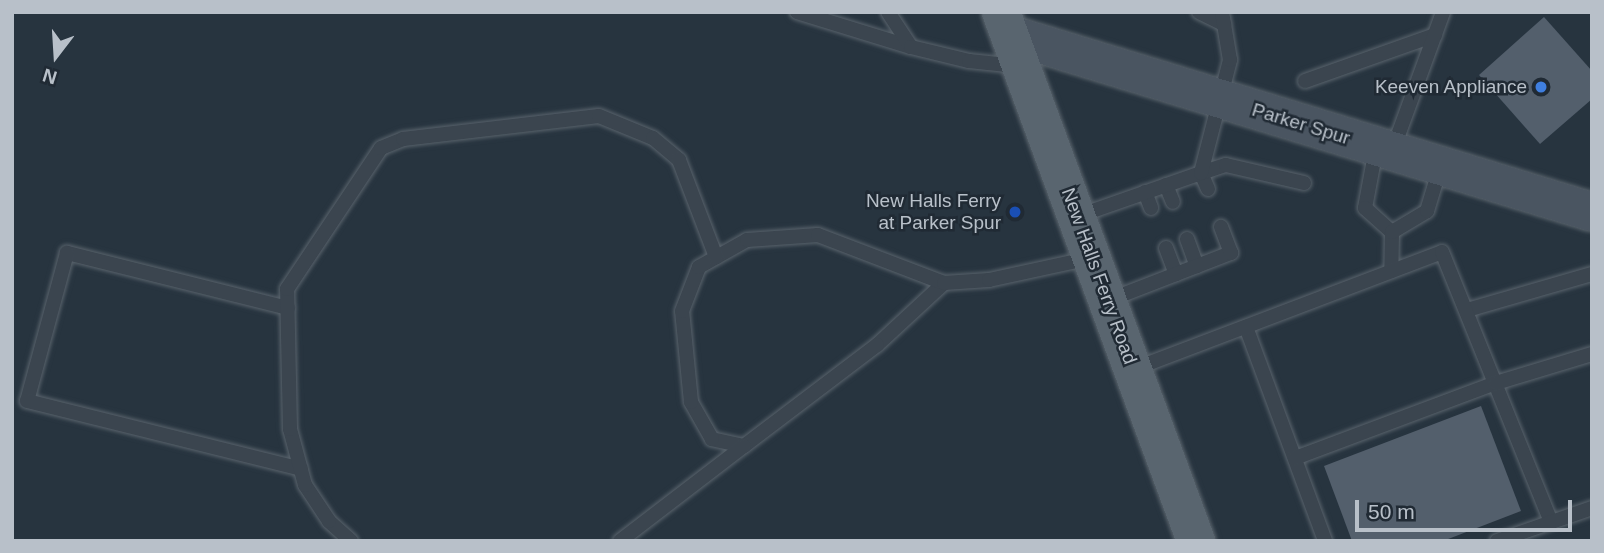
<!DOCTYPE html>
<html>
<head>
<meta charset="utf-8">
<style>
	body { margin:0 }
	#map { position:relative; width:1604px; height:553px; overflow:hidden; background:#27343f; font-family:Arial,sans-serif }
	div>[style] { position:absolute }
	.building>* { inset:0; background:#535f6c }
	.roads { filter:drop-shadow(0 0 2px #59636c) drop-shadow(0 0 2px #59636c) }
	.lane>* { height:14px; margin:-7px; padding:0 7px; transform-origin:7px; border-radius:7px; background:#3b454f }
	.secondary>* { height:38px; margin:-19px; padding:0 19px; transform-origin:19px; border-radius:19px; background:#4a5561 }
	.primary>* { height:38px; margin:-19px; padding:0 19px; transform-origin:19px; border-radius:19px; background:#59656f }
	.dots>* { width:19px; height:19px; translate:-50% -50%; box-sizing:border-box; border:4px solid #202a34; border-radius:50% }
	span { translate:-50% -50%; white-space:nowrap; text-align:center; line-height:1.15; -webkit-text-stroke:5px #202a34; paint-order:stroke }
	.poi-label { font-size:19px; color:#b8c0c9 }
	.right { translate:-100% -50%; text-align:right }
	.street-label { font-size:19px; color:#b8c0c9 }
	.frame { position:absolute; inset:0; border:14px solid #b8c0c9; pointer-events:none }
	.north { position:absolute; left:21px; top:21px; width:70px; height:70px; -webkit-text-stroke:5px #202a34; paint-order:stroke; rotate:197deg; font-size:19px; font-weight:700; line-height:28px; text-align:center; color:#b8c0c9 }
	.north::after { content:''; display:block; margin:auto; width:24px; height:32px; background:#b8c0c9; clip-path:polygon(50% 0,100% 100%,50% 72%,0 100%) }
	.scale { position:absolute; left:1355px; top:500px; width:217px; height:32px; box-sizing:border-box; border:4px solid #b8c0c9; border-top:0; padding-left:9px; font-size:21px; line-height:24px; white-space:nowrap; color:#b8c0c9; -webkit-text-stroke:5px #202a34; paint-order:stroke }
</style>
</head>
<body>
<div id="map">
	<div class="building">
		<i style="clip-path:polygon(1544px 17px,1592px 71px,1592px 99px,1540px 144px,1479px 75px)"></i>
		<i style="clip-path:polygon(1481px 406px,1521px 511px,1443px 541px,1352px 541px,1324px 466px)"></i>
	</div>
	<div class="roads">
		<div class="lane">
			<i style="left:797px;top:12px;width:119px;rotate:17.1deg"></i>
			<i style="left:888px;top:12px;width:42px;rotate:56.7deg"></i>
			<i style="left:911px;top:47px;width:60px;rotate:13.6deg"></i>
			<i style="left:969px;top:61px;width:48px;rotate:5.9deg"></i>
			<i style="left:1199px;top:12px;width:28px;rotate:26deg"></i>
			<i style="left:1305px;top:81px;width:138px;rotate:-19.5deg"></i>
			<i style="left:1376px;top:149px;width:60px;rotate:100.6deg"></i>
			<i style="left:1365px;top:208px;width:36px;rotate:42deg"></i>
			<i style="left:1392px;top:232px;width:39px;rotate:91deg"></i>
			<i style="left:1393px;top:149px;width:146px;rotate:-69.9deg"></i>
			<i style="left:1166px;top:185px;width:18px;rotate:68deg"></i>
			<i style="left:1208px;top:189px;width:17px;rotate:-114deg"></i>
			<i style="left:1201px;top:173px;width:26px;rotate:-18deg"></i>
			<i style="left:1226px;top:165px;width:80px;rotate:13deg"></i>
			<i style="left:1145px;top:192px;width:17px;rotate:69deg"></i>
			<i style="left:1078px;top:216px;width:130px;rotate:-19.3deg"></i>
			<i style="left:1201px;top:173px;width:117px;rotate:-75.6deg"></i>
			<i style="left:1230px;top:60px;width:49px;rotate:-99.5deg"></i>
			<i style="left:1392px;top:232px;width:41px;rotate:-31deg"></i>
			<i style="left:1427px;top:211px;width:45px;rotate:-73.2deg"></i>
			<i style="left:1187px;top:239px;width:29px;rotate:70deg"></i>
			<i style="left:1166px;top:248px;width:28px;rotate:69deg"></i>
			<i style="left:944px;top:283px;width:91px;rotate:137.2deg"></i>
			<i style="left:877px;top:345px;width:167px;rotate:142.8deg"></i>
			<i style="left:744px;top:446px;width:33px;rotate:-168deg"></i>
			<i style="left:712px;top:439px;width:43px;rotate:-119.6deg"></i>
			<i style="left:691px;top:402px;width:91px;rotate:-95.6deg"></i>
			<i style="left:682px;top:311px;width:47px;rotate:-68.9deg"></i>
			<i style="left:699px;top:267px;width:55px;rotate:-29.4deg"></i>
			<i style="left:747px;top:240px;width:71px;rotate:-4deg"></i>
			<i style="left:818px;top:235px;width:135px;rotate:20.9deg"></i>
			<i style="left:944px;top:283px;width:45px;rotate:-3.8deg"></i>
			<i style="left:989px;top:280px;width:104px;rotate:-12.2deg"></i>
			<i style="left:1109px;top:300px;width:131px;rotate:-21.1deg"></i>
			<i style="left:1231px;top:253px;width:28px;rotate:-111deg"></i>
			<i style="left:288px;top:308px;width:228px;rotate:-166deg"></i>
			<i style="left:67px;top:253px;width:153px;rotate:105.1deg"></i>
			<i style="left:27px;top:401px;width:282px;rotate:13.9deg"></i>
			<i style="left:1467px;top:310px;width:130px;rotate:-16.1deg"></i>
			<i style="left:1246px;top:327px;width:228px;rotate:69.7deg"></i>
			<i style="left:1134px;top:369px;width:329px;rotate:-20.8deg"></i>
			<i style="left:1442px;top:252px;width:291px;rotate:68deg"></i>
			<i style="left:1295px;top:458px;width:215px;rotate:-20.5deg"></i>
			<i style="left:1496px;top:383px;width:100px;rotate:-16.8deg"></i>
			<i style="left:351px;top:541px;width:30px;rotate:-138deg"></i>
			<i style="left:329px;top:521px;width:43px;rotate:-123.7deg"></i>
			<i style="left:305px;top:485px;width:58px;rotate:-105deg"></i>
			<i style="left:290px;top:429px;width:140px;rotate:-91.2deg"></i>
			<i style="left:287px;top:289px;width:169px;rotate:-56.3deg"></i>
			<i style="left:381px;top:148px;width:24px;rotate:-22deg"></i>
			<i style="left:403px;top:139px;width:197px;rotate:-6.7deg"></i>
			<i style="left:599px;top:116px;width:58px;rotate:22.2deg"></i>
			<i style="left:653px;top:138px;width:34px;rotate:40deg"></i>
			<i style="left:679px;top:160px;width:104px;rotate:69.1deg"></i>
			<i style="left:620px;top:541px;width:156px;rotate:-37.5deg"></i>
			<i style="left:1497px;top:541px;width:101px;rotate:-19.2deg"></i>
		</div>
		<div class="secondary">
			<i style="left:1011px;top:35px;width:607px;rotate:16.94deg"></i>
		</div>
		<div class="primary">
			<i style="left:1001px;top:12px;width:564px;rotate:69.77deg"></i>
		</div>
	</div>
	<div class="dots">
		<i style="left:1541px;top:87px;background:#3f7fe0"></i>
		<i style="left:1015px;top:212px;background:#1a4fb4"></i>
	</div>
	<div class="poi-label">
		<span class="right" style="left:1527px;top:87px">Keeven Appliance</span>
		<span class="right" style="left:1001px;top:212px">New Halls Ferry<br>at Parker Spur</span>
	</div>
	<div class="street-label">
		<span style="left:1301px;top:124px;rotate:17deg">Parker Spur</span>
		<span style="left:1099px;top:276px;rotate:70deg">New Halls Ferry Road</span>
	</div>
	<div class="frame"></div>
	<div class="north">N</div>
	<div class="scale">50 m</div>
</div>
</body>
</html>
